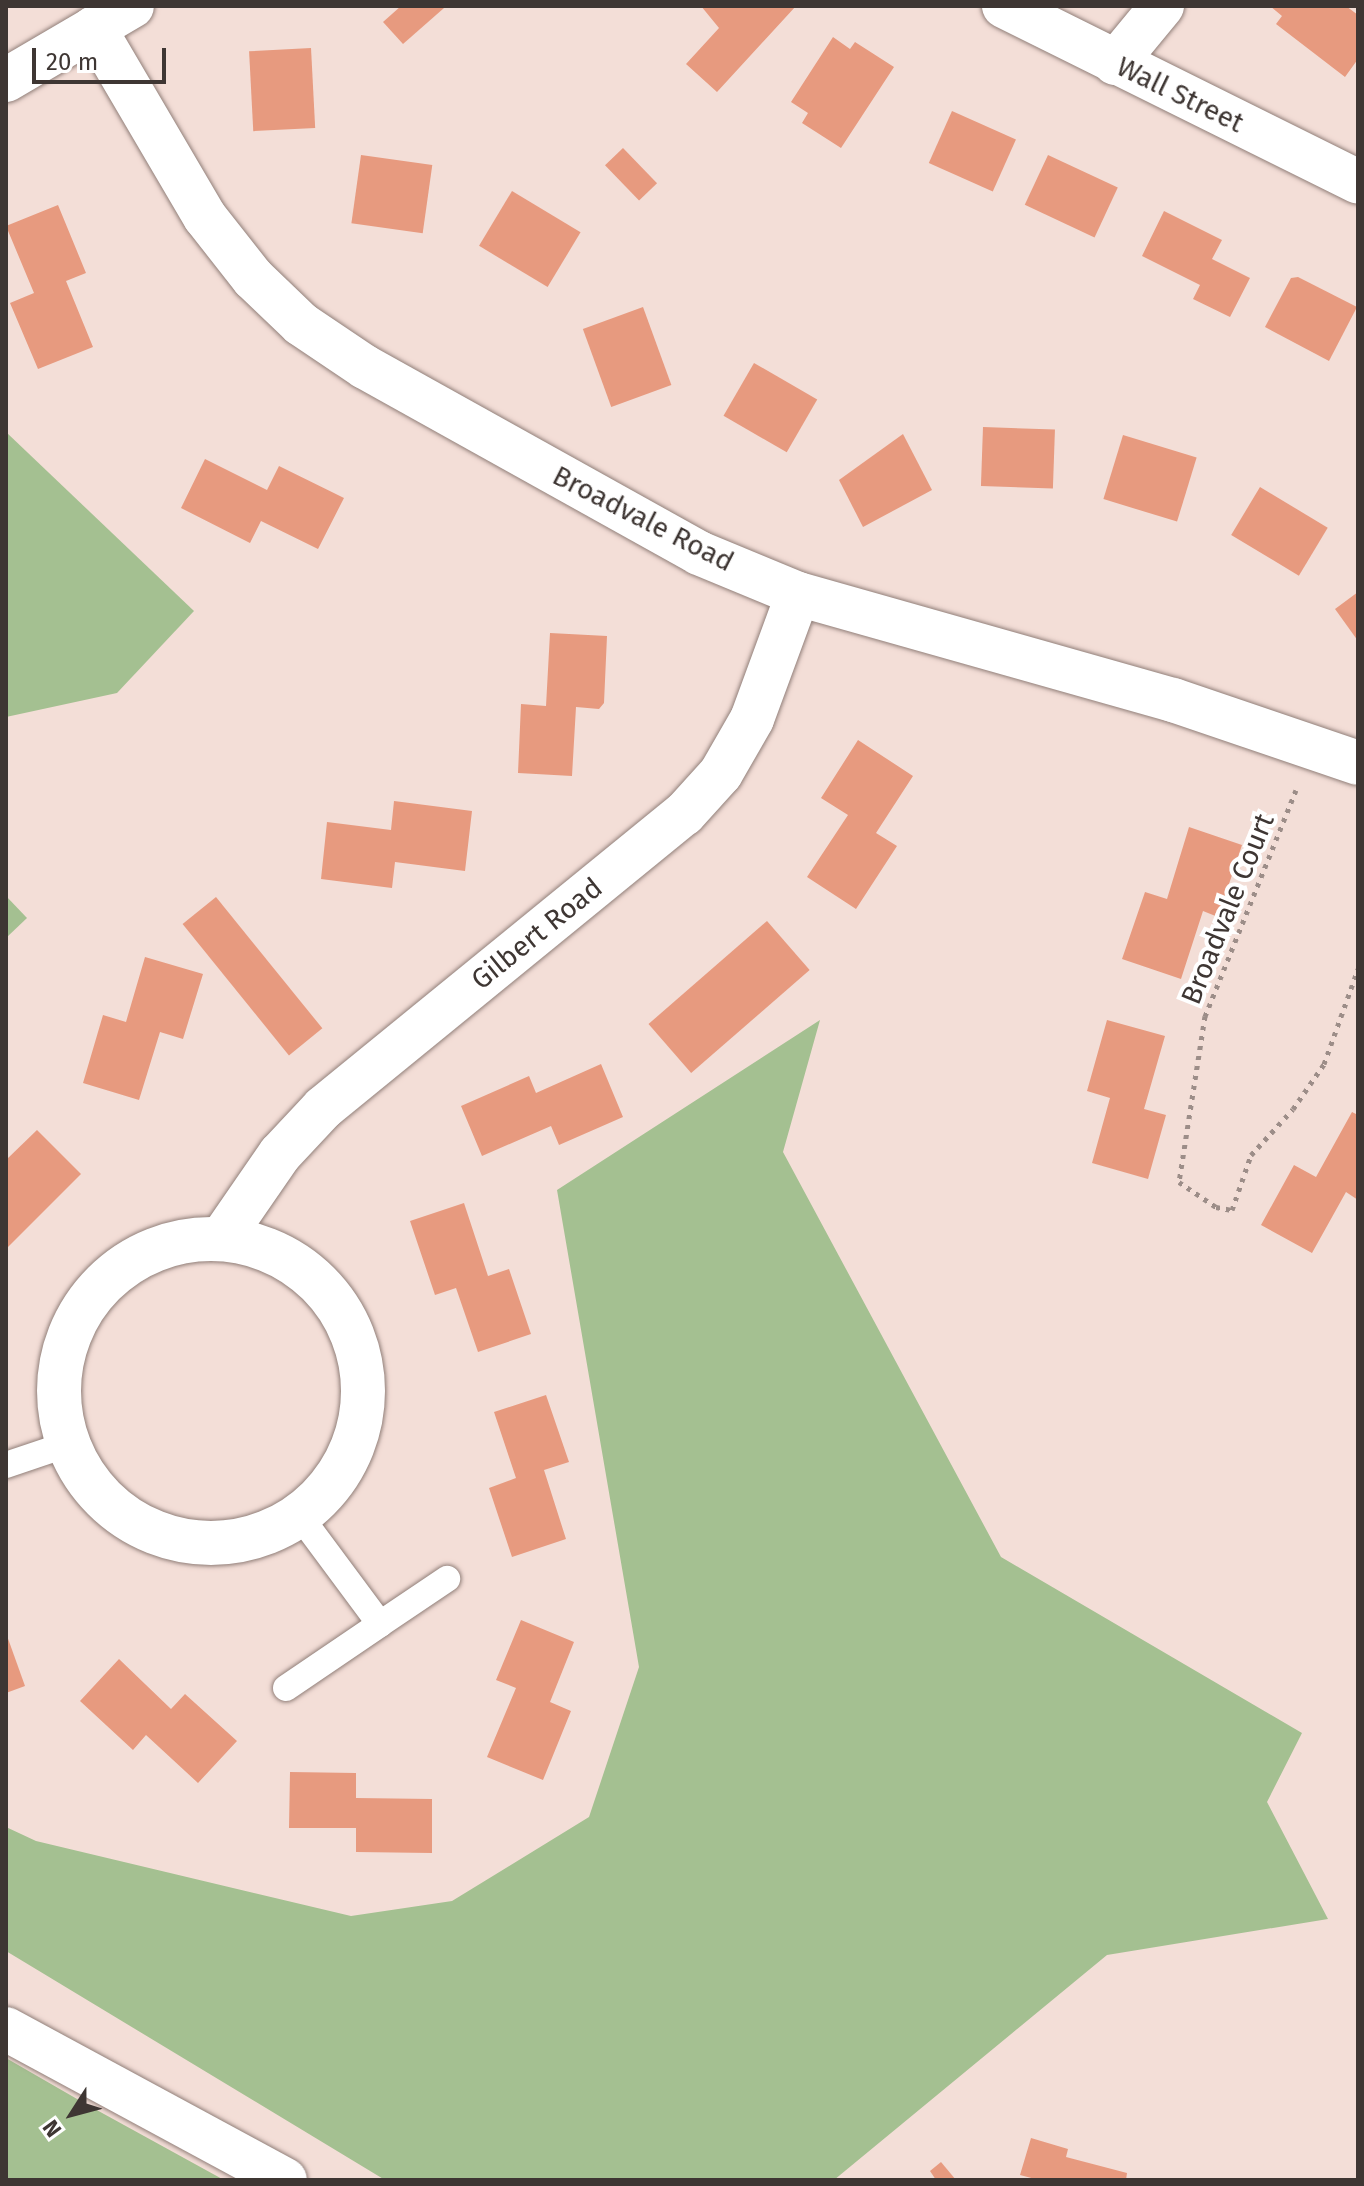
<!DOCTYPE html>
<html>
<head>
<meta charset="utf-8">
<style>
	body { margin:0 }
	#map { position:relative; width:1364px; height:2186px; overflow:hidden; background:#f3ded7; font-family:"Fira Sans",sans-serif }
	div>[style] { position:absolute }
	.green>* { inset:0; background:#a4c091 }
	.building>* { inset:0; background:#e79a7f; transform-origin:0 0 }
	.path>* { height:5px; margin-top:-2.5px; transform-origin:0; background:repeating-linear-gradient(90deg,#9c8d88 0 4px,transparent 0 10px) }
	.roads { filter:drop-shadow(0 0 2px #917f79) drop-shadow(0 0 2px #917f79) }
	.service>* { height:26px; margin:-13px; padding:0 13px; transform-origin:13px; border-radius:13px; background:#fff }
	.minor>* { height:44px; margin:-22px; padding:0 22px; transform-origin:22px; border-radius:22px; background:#fff }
	.minor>.ring { margin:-22px; padding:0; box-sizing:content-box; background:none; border:44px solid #fff; border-radius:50% }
	.tertiary>* { height:44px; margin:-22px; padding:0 22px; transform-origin:22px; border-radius:22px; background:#fff }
	.motorway>* { height:44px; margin:-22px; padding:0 22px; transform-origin:22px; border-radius:22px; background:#fff }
	span { translate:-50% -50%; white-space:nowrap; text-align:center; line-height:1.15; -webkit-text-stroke:8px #fff; paint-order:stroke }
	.street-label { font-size:28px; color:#3e3633 }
	.frame { position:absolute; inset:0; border:8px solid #3e3633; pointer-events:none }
	.north { position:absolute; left:32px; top:2074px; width:80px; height:80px; -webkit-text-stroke:6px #fff; paint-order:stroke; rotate:234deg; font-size:22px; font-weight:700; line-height:32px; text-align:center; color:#3e3633 }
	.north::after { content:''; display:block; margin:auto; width:28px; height:36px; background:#3e3633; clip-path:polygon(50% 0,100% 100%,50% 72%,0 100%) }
	.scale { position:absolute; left:32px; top:48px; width:134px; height:36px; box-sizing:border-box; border:4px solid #3e3633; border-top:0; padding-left:10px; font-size:24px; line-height:28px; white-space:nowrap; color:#3e3633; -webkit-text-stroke:6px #fff; paint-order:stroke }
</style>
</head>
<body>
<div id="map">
	<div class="green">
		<i style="clip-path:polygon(6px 432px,194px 611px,117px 693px,6px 717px)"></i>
		<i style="clip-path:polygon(6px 896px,27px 918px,6px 938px)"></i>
		<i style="clip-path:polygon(820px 1020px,783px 1152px,1001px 1557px,1302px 1733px,1267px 1802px,1328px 1919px,1107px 1955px,834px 2180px,385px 2180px,6px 1951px,6px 1827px,36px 1841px,351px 1916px,452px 1901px,589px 1817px,639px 1667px,557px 1190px)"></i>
		<i style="clip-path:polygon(6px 2058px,84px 2103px,224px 2180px,6px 2180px)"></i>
	</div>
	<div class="building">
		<i style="clip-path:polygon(401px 6px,443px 6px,444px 8px,403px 44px,383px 22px)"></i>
		<i style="clip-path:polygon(701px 6px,796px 6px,717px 92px,686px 64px,719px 28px)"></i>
		<i style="clip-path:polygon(1270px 6px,1346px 6px,1358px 15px,1358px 59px,1345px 77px,1276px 24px,1282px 16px)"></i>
		<i style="clip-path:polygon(833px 37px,850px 49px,855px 42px,894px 67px,841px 148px,802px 123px,808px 113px,791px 102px)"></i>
		<i style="left:311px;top:48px;width:80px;height:62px;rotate:87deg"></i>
		<i style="left:952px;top:111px;width:70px;height:57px;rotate:24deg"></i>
		<i style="left:623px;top:148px;width:49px;height:25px;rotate:46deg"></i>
		<i style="left:361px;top:155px;width:72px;height:69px;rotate:8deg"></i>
		<i style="left:1048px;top:155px;width:77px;height:55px;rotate:25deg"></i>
		<i style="left:512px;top:191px;width:80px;height:64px;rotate:31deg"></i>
		<i style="clip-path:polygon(58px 205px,86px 273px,66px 281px,93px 347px,38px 369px,10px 303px,34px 293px,6px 226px)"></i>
		<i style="clip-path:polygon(1164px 211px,1222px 240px,1212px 259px,1250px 278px,1230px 317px,1193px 299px,1200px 285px,1142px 256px)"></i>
		<i style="clip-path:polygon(1298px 277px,1357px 307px,1329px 361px,1265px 327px,1291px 278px)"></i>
		<i style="left:643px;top:307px;width:83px;height:64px;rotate:70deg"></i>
		<i style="left:754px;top:363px;width:73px;height:61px;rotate:30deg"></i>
		<i style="left:983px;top:427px;width:72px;height:59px;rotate:2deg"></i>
		<i style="clip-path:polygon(903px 434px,932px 490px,863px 527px,839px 480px)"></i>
		<i style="left:1123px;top:435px;width:77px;height:67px;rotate:17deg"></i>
		<i style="clip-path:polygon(205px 459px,267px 490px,279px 466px,344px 498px,318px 549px,261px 521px,250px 543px,181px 508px)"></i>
		<i style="left:1260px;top:487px;width:79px;height:56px;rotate:31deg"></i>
		<i style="clip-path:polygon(1358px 592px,1358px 641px,1335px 609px)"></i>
		<i style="clip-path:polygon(550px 633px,607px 636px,604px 703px,599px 709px,576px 707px,572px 776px,518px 773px,521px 704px,546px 706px)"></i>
		<i style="clip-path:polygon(858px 740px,913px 776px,876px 833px,897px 846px,856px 909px,807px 877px,848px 815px,821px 798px)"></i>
		<i style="clip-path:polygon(394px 801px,472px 811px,465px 871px,395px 862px,392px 888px,321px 879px,327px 822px,391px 830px)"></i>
		<i style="clip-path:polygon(1189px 827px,1242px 845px,1218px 917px,1203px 911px,1181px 979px,1122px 959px,1145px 892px,1167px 899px)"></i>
		<i style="left:216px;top:897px;width:169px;height:43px;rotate:51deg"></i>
		<i style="left:767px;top:921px;width:65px;height:157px;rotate:49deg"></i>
		<i style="clip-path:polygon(145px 957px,203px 974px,183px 1039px,160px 1032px,139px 1100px,83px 1083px,103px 1015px,126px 1022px)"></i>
		<i style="clip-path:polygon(1107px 1020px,1165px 1036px,1144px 1109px,1166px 1115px,1148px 1179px,1092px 1163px,1110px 1098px,1087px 1091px)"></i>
		<i style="clip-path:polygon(601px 1064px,623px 1117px,559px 1145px,551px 1126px,482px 1156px,461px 1106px,529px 1076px,536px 1093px)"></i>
		<i style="clip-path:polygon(1352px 1112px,1358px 1115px,1358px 1200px,1346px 1192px,1312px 1253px,1261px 1225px,1294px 1165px,1316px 1177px)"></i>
		<i style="clip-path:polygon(37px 1130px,81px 1174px,6px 1249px,6px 1160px)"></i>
		<i style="clip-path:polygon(464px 1203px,488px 1276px,509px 1269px,531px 1334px,478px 1352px,456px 1288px,435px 1295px,410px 1221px)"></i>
		<i style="clip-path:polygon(546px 1395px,569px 1462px,544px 1470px,566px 1539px,512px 1557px,489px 1488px,516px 1478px,494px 1412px)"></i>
		<i style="clip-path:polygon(521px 1620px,574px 1642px,550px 1702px,571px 1711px,543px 1780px,487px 1757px,516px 1688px,496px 1680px)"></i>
		<i style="clip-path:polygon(6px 1633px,25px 1686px,6px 1693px)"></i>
		<i style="clip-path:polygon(119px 1659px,171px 1709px,185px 1694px,237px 1741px,198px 1783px,146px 1735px,133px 1750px,80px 1701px)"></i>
		<i style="clip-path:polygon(290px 1772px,356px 1773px,356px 1798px,432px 1799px,432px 1853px,356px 1852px,356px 1828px,289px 1828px)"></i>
		<i style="clip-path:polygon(1031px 2138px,1068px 2149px,1066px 2157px,1127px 2173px,1126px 2180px,1039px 2180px,1020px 2175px)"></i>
		<i style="clip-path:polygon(941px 2162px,956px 2180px,936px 2180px,930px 2171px)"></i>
	</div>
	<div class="path">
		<i style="left:1296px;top:790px;width:244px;rotate:111.9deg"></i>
		<i style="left:1205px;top:1016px;width:168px;rotate:98.9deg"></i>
		<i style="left:1179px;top:1182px;width:45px;rotate:34deg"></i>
		<i style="left:1216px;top:1207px;width:16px;rotate:11deg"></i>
		<i style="left:1232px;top:1210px;width:58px;rotate:-70.9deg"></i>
		<i style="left:1251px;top:1155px;width:62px;rotate:-47.6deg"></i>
		<i style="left:1293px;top:1109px;width:55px;rotate:-55.4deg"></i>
		<i style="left:1324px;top:1064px;width:101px;rotate:-70.3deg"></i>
	</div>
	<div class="roads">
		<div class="service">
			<i style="left:6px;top:1465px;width:62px;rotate:-18.7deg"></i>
			<i style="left:380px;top:1624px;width:81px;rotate:-33.9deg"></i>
			<i style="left:286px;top:1688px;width:114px;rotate:-34.2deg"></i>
			<i style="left:380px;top:1624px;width:136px;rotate:-126.6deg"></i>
		</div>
		<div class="minor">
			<i style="left:94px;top:28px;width:219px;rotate:59.6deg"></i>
			<i style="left:205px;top:217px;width:78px;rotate:51.8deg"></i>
			<i style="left:253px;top:278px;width:66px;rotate:43.8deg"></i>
			<i style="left:301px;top:324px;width:77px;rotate:33.9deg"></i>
			<i style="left:365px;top:367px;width:382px;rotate:29.1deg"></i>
			<i style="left:699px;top:553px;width:107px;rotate:22.5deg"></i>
			<i style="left:798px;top:594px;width:390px;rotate:15.8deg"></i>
			<i style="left:1173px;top:700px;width:195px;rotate:18.8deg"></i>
			<i style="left:1115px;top:63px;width:74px;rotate:-50.5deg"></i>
			<i style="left:6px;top:80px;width:146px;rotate:-30.4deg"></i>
			<i style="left:222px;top:1238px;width:102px;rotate:-55.4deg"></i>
			<i style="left:280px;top:1154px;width:63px;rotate:-46.9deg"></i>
			<i style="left:323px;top:1108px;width:466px;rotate:-39.2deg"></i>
			<i style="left:684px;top:814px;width:55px;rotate:-47.9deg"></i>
			<i style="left:721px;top:773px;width:62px;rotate:-60.1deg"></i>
			<i style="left:752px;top:719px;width:133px;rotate:-69.8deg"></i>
			<i class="ring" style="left:59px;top:1239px;width:260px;height:260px"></i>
		</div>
		<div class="tertiary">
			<i style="left:1004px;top:6px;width:395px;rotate:26.4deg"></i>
		</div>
		<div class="motorway">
			<i style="left:6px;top:2029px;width:317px;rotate:28.4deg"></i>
		</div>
	</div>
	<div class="street-label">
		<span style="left:1180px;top:95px;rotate:26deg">Wall Street</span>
		<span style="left:643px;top:519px;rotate:27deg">Broadvale Road</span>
		<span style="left:1228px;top:909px;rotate:-68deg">Broadvale Court</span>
		<span style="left:537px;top:934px;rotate:-39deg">Gilbert Road</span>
	</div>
	<div class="frame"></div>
	<div class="north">N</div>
	<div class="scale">20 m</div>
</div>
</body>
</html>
